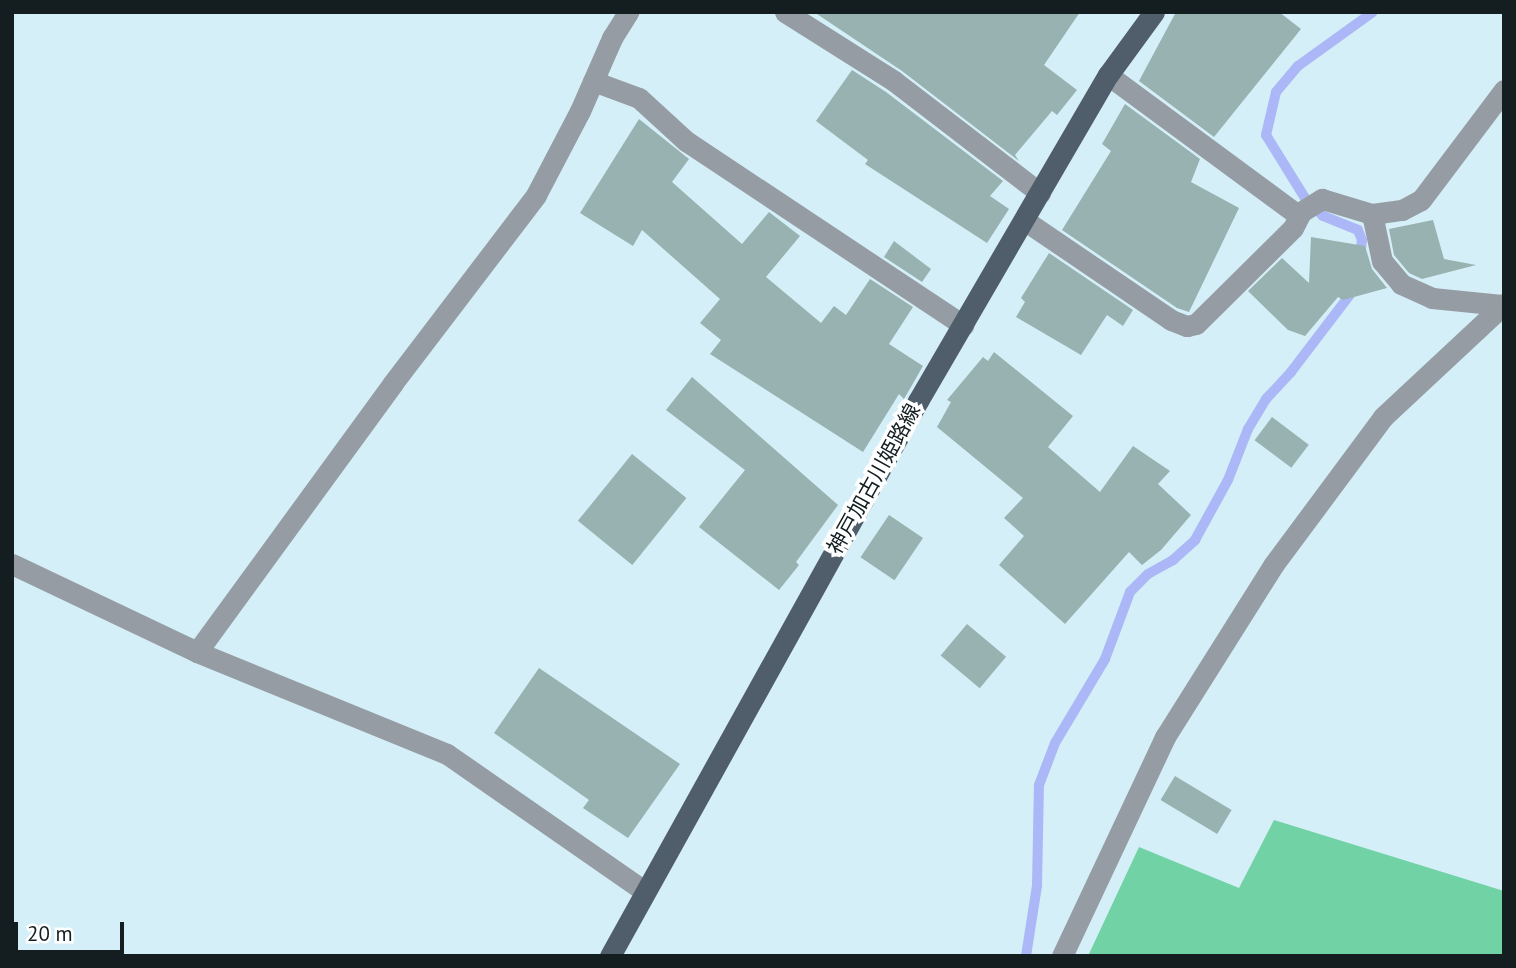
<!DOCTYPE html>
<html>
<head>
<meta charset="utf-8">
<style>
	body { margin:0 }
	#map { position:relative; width:1516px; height:968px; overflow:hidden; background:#d4eff7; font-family:"PT Sans","Noto Sans JP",sans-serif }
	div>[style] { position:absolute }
	.forest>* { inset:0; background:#71d2a5 }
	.stream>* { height:10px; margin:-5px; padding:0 5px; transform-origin:5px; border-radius:5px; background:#abb7f6 }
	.building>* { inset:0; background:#97b2b0; transform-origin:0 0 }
	.minor>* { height:21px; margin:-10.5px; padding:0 10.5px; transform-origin:10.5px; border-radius:10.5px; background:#959ca4 }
	.major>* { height:21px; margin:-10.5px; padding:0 10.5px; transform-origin:10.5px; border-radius:10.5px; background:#505d6a }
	span { translate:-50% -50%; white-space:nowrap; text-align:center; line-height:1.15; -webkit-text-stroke:7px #fff; paint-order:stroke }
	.street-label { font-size:21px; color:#141e21 }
	.frame { position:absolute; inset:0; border:14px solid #141e21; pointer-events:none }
	.scale { position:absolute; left:14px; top:922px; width:110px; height:32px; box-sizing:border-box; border:4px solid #141e21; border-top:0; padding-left:9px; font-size:21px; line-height:24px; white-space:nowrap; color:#141e21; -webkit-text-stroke:5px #fff; paint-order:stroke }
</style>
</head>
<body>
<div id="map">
	<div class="forest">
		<i style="clip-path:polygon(1274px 820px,1504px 891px,1504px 956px,1088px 956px,1139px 847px,1239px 888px)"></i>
	</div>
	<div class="stream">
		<i style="left:1360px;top:258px;width:18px;rotate:-84deg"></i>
		<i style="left:1362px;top:240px;width:11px;rotate:-112deg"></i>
		<i style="left:1358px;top:230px;width:38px;rotate:-158deg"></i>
		<i style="left:1323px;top:216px;width:25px;rotate:-135deg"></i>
		<i style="left:1305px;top:198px;width:74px;rotate:-121.8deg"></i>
		<i style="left:1266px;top:135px;width:44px;rotate:-76.9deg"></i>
		<i style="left:1276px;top:92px;width:34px;rotate:-50deg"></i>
		<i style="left:1298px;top:66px;width:92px;rotate:-35.8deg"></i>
		<i style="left:1026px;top:956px;width:71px;rotate:-81.1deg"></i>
		<i style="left:1037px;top:886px;width:101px;rotate:-88.9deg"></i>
		<i style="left:1039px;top:785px;width:45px;rotate:-69.1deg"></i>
		<i style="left:1055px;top:743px;width:98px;rotate:-59.2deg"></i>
		<i style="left:1105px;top:659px;width:72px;rotate:-69.5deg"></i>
		<i style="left:1130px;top:592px;width:25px;rotate:-45deg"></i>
		<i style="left:1148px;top:574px;width:29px;rotate:-29deg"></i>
		<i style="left:1173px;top:560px;width:30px;rotate:-42deg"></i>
		<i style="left:1195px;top:540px;width:68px;rotate:-61.2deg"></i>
		<i style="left:1228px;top:480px;width:55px;rotate:-68.6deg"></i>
		<i style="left:1248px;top:429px;width:35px;rotate:-59deg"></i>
		<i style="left:1266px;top:399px;width:37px;rotate:-47deg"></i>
		<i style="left:1291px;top:372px;width:106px;rotate:-52.7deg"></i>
	</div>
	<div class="building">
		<i style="clip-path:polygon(814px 12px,1080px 12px,1044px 65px,1077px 90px,1057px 115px,1052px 111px,1015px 155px,1019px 161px,902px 71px)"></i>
		<i style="clip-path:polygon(1176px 12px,1279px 12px,1301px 29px,1214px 137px,1139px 81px)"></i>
		<i style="clip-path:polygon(852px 70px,886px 92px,1003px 181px,990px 196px,1009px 209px,987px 243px,865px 164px,868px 160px,816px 121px)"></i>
		<i style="clip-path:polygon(1125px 104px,1200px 159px,1191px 182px,1239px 208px,1189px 312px,1177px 308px,1062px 230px,1111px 151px,1102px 144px)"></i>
		<i style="clip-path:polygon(639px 119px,689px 159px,672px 182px,742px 244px,769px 212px,800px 236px,766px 277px,821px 323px,834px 306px,846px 315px,870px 279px,913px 307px,889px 344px,923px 366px,904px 399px,899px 394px,863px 452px,710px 354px,721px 340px,700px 323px,720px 299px,642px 230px,633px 246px,580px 213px)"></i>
		<i style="clip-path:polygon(1433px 220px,1444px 259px,1476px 265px,1422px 279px,1409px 273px,1394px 255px,1389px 229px)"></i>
		<i style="clip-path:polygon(1311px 237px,1365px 246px,1372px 269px,1387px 288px,1343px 300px,1338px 297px,1305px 336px,1288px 330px,1248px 291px,1282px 258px,1309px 283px)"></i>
		<i style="clip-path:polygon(894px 241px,931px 269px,922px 282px,884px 257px)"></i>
		<i style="clip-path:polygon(1049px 253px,1133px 310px,1123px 326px,1107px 315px,1081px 355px,1016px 317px,1025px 302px,1021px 298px)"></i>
		<i style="clip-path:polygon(994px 352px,1073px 416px,1048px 447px,1100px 492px,1133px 446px,1170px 471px,1158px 484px,1191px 515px,1161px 550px,1142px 565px,1129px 552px,1065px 624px,999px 565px,1024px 536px,1004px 518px,1023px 498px,937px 427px,951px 402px,947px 400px,983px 357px,988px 361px)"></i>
		<i style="clip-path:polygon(692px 377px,838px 505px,796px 562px,799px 565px,779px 590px,699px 527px,745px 470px,666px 410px)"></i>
		<i style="left:1272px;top:417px;width:46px;height:29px;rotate:37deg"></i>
		<i style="left:632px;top:454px;width:70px;height:86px;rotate:39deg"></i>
		<i style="left:889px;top:515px;width:41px;height:51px;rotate:34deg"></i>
		<i style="left:967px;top:624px;width:51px;height:41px;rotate:40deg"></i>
		<i style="clip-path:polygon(539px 668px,680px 764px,628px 838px,583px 808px,589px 800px,494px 733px)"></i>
		<i style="left:1175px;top:776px;width:66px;height:28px;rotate:31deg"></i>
	</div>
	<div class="minor">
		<i style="left:785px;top:12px;width:129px;rotate:32.3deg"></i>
		<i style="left:894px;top:81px;width:184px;rotate:37.5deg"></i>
		<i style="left:1108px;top:75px;width:237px;rotate:36.4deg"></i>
		<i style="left:593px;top:81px;width:49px;rotate:20.3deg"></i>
		<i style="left:639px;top:98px;width:64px;rotate:42.5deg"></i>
		<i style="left:686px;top:141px;width:333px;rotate:33.6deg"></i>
		<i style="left:1372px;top:214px;width:48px;rotate:78deg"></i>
		<i style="left:1382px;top:261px;width:30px;rotate:50deg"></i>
		<i style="left:1401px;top:284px;width:34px;rotate:24deg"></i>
		<i style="left:1432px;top:298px;width:70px;rotate:5.7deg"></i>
		<i style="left:1024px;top:220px;width:178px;rotate:34.2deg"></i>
		<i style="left:1171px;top:320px;width:17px;rotate:21deg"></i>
		<i style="left:1187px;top:326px;width:9px;rotate:-13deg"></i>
		<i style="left:1196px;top:324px;width:136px;rotate:-44.7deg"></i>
		<i style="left:1293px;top:228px;width:18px;rotate:-63deg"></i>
		<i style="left:1301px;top:212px;width:25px;rotate:-32deg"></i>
		<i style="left:1322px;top:199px;width:52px;rotate:16.7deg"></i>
		<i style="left:1372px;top:214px;width:30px;rotate:-8deg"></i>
		<i style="left:1402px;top:210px;width:21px;rotate:-28deg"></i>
		<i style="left:1421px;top:200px;width:138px;rotate:-53deg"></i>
		<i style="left:12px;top:564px;width:205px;rotate:25.4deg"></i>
		<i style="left:197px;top:652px;width:270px;rotate:22.2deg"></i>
		<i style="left:447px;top:754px;width:240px;rotate:34.8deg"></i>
		<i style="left:197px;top:652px;width:333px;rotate:-53.9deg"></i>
		<i style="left:393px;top:383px;width:236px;rotate:-52.7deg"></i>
		<i style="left:536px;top:195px;width:95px;rotate:-62.4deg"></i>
		<i style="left:580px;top:111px;width:80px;rotate:-66.3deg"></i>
		<i style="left:612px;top:38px;width:31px;rotate:-58deg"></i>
		<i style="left:1062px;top:956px;width:242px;rotate:-64.8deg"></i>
		<i style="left:1165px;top:737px;width:204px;rotate:-57.8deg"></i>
		<i style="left:1274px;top:564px;width:183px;rotate:-53.4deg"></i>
		<i style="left:1383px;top:417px;width:166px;rotate:-43deg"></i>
	</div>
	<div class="major">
		<i style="left:610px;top:956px;width:635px;rotate:-60.97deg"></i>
		<i style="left:918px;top:401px;width:377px;rotate:-59.8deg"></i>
		<i style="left:1108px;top:75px;width:78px;rotate:-53.9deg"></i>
	</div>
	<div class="street-label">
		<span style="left:874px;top:479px;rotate:-61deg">神戸加古川姫路線</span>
	</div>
	<div class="frame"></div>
	<div class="scale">20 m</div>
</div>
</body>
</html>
